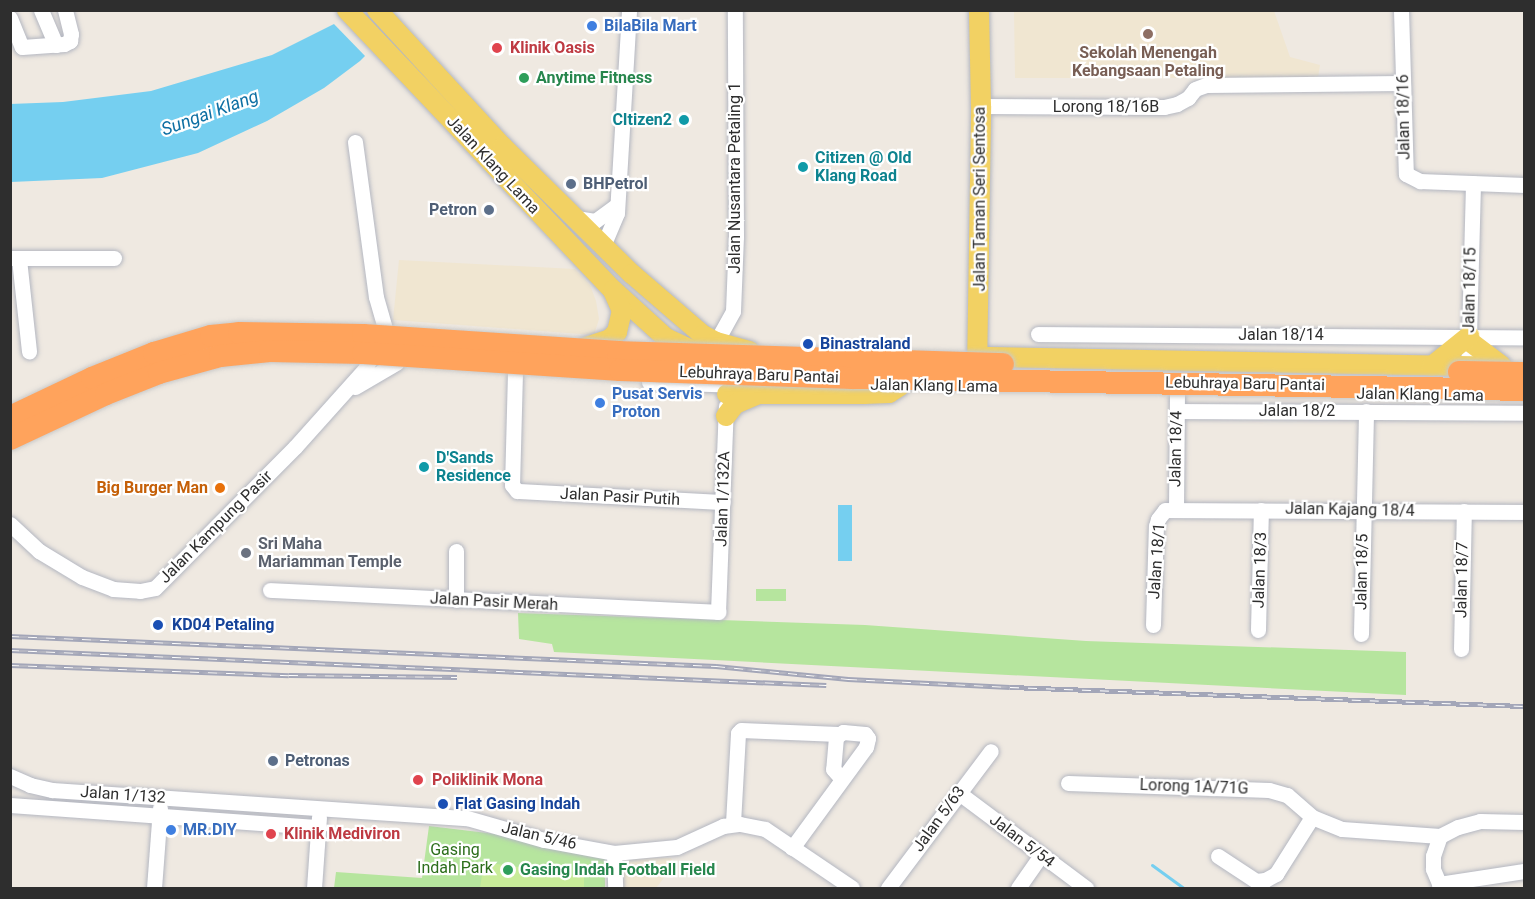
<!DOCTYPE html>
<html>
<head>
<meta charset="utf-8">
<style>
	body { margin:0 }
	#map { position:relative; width:1535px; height:899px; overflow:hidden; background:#efe9e1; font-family:Roboto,sans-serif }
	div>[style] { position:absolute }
	.education>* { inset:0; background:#f0e6d1 }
	.green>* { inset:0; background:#b6e59e; transform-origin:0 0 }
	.pitch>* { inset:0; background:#c9ec9a }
	.water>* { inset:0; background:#75cff0; transform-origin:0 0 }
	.pier>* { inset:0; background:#efe9e1 }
	.stream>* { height:3px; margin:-1.5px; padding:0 1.5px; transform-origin:1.5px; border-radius:1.5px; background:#75cff0 }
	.roads { filter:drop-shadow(0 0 2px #b4b7c1) drop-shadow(0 0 2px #b4b7c1) }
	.minor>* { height:15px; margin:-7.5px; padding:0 7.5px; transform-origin:7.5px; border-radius:7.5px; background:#fff }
	.major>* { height:20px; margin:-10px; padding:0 10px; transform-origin:10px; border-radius:10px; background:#f2d163 }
	.rail>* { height:5px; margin-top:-2.5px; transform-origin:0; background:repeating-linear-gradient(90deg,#fff 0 9px,#a3a6b8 0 18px); box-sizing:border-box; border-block:2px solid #a3a6b8 }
	.bridges { filter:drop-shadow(0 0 2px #c9c9c9) drop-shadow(0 0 2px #c9c9c9) }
	.highway-bridge>* { height:22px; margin:-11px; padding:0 11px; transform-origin:11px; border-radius:11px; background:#ffa35c }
	.dots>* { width:16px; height:16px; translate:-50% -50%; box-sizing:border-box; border:3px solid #fff; border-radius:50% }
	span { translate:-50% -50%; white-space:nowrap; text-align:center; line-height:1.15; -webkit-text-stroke:4.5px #fff; paint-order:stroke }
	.shop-label { font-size:16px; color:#366cbe; font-weight:700 }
	.left { translate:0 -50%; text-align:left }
	.health-label { font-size:16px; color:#be3a42; font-weight:700 }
	.education-label { font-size:16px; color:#785e54; font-weight:700 }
	.leisure-label { font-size:16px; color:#27864d; font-weight:700 }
	.street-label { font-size:16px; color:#2e2e2e }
	.culture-label { font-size:16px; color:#0d838f; font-weight:700 }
	.right { translate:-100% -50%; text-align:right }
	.service-label { font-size:16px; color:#4e5e75; font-weight:700 }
	.transit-label { font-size:16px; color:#164399; font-weight:700 }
	.food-label { font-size:16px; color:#c56008; font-weight:700 }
	.worship-label { font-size:16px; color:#5b616d; font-weight:700 }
	.park-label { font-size:16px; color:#2c6e1b }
	.water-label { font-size:18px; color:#0d6fa3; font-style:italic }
	.frame { position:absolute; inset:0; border:12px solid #2e2e2e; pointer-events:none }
</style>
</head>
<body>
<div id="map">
	<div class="education">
		<i style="clip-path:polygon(1014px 11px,1274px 11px,1290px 57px,1320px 65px,1318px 78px,1015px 78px)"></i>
		<i style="clip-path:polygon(399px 260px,575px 269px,590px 285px,596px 301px,599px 319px,594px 335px,393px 320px)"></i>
		<i style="clip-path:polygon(622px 857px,671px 858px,675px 864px,656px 888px,621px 888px)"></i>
	</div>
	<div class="green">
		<i style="left:756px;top:589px;width:30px;height:12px"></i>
		<i style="clip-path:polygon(518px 613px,865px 625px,1086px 641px,1406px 652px,1406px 695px,554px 652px,552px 644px,519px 639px)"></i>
		<i style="clip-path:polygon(429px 826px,605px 847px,605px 888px,334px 888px,336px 872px,422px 878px)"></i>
	</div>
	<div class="pitch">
		<i style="clip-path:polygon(484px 862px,584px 877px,584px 888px,480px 888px)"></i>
	</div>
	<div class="water">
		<i style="clip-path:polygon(410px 11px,360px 61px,324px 88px,267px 121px,198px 153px,102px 178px,11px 182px,10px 104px,63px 102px,151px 91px,272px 55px,334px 24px)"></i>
		<i style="left:838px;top:505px;width:14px;height:56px"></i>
	</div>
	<div class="pier">
		<i style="clip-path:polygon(345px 10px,413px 10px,367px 58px,332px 22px)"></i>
	</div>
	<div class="stream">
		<i style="left:1152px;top:865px;width:39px;rotate:36deg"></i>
	</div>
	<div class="roads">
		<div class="minor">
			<i style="left:41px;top:10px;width:38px;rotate:67deg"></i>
			<i style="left:1401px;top:10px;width:164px;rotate:88.3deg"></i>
			<i style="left:1406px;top:174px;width:16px;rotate:27deg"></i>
			<i style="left:1420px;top:181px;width:104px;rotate:2.2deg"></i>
			<i style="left:10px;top:18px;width:31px;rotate:68deg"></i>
			<i style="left:22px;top:47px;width:42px;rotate:-4.1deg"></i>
			<i style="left:64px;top:44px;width:7px;rotate:-27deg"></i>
			<i style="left:70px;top:41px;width:7px;rotate:-82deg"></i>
			<i style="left:71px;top:34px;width:25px;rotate:-104deg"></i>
			<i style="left:981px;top:106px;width:183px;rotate:0.3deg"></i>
			<i style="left:1164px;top:107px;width:13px;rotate:-13deg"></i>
			<i style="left:1177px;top:104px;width:13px;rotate:-29deg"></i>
			<i style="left:1188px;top:98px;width:11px;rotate:-52deg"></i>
			<i style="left:1195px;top:89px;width:12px;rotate:-20deg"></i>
			<i style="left:1206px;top:85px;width:197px;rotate:-0.6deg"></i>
			<i style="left:355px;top:142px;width:156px;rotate:82.3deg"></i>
			<i style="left:376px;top:297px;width:33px;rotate:74deg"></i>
			<i style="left:576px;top:218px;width:19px;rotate:9deg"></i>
			<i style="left:595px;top:221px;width:27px;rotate:-36deg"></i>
			<i style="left:603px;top:246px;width:36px;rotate:-67deg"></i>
			<i style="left:617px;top:213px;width:203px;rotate:-86.6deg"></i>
			<i style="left:10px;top:258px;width:104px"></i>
			<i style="left:19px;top:259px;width:93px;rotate:83.8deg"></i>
			<i style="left:1038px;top:334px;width:486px;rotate:0.4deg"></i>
			<i style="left:716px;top:342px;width:35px;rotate:-61deg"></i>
			<i style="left:733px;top:311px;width:74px;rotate:-87.7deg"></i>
			<i style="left:736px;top:237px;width:227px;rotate:-90.3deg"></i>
			<i style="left:515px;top:372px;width:113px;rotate:91.5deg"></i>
			<i style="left:512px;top:485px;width:8px;rotate:50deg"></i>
			<i style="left:517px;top:491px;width:206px;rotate:3.1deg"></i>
			<i style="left:1468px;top:375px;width:192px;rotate:-88.5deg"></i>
			<i style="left:649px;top:382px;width:93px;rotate:1.8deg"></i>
			<i style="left:355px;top:387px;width:48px;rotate:-30.3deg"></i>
			<i style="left:1177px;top:411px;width:347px;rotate:0.3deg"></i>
			<i style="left:1176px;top:508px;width:118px;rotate:-89.5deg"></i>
			<i style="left:10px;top:524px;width:40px;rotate:43deg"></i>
			<i style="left:39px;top:551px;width:50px;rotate:31.2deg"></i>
			<i style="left:82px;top:577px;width:33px;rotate:21deg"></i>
			<i style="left:113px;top:589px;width:27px;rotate:4deg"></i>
			<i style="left:140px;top:591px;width:15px;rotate:-11deg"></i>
			<i style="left:155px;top:588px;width:199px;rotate:-45.2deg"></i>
			<i style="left:295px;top:447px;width:105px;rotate:-48.1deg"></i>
			<i style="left:365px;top:369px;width:25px;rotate:-63deg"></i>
			<i style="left:456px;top:551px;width:49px;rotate:90deg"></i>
			<i style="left:270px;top:590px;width:449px;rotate:2.8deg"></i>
			<i style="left:718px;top:612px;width:206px;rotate:-87.8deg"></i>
			<i style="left:1153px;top:625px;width:99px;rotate:-88.3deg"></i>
			<i style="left:1156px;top:526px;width:7px;rotate:-74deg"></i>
			<i style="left:1158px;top:519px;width:11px;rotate:-52deg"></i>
			<i style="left:1165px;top:510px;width:359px;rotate:0.3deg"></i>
			<i style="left:1258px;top:630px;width:120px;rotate:-88.6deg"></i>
			<i style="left:1361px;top:634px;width:223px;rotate:-88.7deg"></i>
			<i style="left:1461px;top:649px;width:138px;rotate:-88.8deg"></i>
			<i style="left:10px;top:776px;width:22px;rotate:24deg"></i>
			<i style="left:30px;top:785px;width:23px;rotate:13deg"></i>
			<i style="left:52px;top:790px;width:416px;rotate:3.9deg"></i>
			<i style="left:467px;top:818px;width:80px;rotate:15.9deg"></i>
			<i style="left:544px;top:840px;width:71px;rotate:10.5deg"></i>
			<i style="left:614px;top:853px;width:63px;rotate:-5.4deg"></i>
			<i style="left:677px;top:847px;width:51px;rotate:-24.5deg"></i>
			<i style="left:723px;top:826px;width:17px;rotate:-7deg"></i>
			<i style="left:740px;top:824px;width:25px;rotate:11deg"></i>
			<i style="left:765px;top:829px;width:105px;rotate:34.1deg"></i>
			<i style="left:1068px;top:783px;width:201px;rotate:2deg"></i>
			<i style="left:1269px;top:790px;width:19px;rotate:16deg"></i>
			<i style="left:1287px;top:795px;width:33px;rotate:41deg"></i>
			<i style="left:1312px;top:817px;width:32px;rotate:22deg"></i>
			<i style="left:1342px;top:829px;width:98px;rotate:4.1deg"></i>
			<i style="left:959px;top:793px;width:159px;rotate:36.8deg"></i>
			<i style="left:10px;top:805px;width:310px;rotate:4.1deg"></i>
			<i style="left:733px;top:823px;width:90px;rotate:-86.8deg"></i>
			<i style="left:738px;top:733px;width:4px;rotate:-45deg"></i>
			<i style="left:741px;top:730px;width:97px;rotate:2.4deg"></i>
			<i style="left:792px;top:848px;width:125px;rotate:-53.8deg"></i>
			<i style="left:866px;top:747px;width:9px;rotate:-77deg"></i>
			<i style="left:868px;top:738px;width:5px;rotate:-127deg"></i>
			<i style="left:865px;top:734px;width:22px;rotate:-175deg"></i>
			<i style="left:843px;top:732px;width:9px;rotate:144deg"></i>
			<i style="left:836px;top:737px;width:32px;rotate:95deg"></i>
			<i style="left:833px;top:769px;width:13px;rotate:48deg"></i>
			<i style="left:614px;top:853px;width:35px;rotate:88deg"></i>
			<i style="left:1218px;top:856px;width:45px;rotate:33.3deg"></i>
			<i style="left:1256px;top:881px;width:9px;rotate:-6deg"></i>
			<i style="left:1265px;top:880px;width:13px;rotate:-29deg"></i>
			<i style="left:1276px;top:874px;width:67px;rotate:-57.7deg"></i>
			<i style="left:1439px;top:884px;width:86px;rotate:-8.7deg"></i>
			<i style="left:154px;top:888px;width:80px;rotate:-85.7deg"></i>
			<i style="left:314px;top:888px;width:71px;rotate:-86deg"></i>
			<i style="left:888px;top:888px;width:171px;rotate:-53.1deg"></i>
			<i style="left:1018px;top:888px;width:40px;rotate:-55.1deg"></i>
			<i style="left:1441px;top:888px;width:21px;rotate:-113deg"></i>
			<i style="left:1433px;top:869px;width:13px;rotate:-90deg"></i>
			<i style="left:1433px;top:856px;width:21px;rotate:-71deg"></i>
			<i style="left:1440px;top:836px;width:20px;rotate:-27deg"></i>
			<i style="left:1458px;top:827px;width:23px;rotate:-15deg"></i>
			<i style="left:1480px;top:821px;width:44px;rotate:1.3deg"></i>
		</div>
		<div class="major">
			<i style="left:347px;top:10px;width:386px;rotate:46.5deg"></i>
			<i style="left:613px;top:290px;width:72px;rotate:42.2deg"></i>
			<i style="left:666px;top:338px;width:38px;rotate:25deg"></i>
			<i style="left:377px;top:10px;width:186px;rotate:47.4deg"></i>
			<i style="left:503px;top:147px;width:181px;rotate:44.6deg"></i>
			<i style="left:632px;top:274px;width:94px;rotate:40.7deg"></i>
			<i style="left:703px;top:335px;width:15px;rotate:28deg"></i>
			<i style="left:716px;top:342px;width:35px;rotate:15deg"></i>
			<i style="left:1469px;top:341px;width:41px;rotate:37.1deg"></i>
			<i style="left:586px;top:347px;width:25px;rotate:-18deg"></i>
			<i style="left:610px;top:339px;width:10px;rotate:-45deg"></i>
			<i style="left:617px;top:332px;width:22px;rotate:-77deg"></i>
			<i style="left:622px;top:311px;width:22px;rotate:-114deg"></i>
			<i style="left:986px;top:357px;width:489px;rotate:1.1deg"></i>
			<i style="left:1432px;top:366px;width:48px;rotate:-39deg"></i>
			<i style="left:977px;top:372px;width:266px;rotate:-89.1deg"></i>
			<i style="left:981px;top:106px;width:96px;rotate:-91.2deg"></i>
			<i style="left:727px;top:394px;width:137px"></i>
			<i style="left:864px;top:394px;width:25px;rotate:-2deg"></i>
			<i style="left:889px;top:393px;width:13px;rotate:-32deg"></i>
			<i style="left:726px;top:416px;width:15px;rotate:-53deg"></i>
			<i style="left:735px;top:404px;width:23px;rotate:-23deg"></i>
		</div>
	</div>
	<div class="rail">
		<i style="left:10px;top:636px;width:707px;rotate:2.43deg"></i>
		<i style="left:716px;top:666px;width:133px;rotate:5.6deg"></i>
		<i style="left:848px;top:679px;width:162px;rotate:2.8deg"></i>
		<i style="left:1010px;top:687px;width:514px;rotate:2.12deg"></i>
		<i style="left:10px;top:650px;width:817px;rotate:2.46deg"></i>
		<i style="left:10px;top:665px;width:279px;rotate:2.1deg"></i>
		<i style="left:289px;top:675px;width:168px;rotate:0.7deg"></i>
	</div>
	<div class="bridges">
		<div class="highway-bridge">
			<i style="left:1459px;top:372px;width:65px;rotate:0.9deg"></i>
			<i style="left:10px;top:417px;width:91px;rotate:-25.4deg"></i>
			<i style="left:92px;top:378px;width:67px;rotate:-22deg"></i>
			<i style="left:154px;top:353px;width:59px;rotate:-16.6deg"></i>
			<i style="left:211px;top:336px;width:28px;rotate:-6deg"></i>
			<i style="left:239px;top:333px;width:124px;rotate:0.9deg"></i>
			<i style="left:363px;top:335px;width:256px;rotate:3.8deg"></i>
			<i style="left:618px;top:352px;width:385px;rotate:1.8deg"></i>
			<i style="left:10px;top:439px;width:106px;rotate:-25.1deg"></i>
			<i style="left:106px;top:394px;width:57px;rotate:-21.6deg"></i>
			<i style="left:159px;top:373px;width:63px;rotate:-15.6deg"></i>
			<i style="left:220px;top:356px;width:50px;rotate:-5.7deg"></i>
			<i style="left:270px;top:351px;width:93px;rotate:1.2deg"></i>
			<i style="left:363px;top:353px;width:258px;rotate:3.8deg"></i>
			<i style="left:620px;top:370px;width:233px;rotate:2deg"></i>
			<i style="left:853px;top:378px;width:671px;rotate:1.02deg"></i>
		</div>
	</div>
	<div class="dots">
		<i style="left:592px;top:26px;background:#3f7fe0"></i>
		<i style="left:1148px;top:34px;background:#8d6e63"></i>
		<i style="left:497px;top:48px;background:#e0444e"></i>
		<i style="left:524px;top:78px;background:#2e9e5b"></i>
		<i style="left:684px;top:120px;background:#0f9aa8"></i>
		<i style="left:803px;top:167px;background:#0f9aa8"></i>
		<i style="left:571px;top:184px;background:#5c6f8a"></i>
		<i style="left:489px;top:210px;background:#5c6f8a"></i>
		<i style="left:808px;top:344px;background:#1a4fb4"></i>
		<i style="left:600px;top:403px;background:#3f7fe0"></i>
		<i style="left:424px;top:467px;background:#0f9aa8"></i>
		<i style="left:220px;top:488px;background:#e8710a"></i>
		<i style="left:246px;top:553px;background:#6b7280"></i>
		<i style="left:158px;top:625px;background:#1a4fb4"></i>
		<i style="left:273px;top:761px;background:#5c6f8a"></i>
		<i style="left:418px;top:780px;background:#e0444e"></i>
		<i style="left:443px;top:804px;background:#1a4fb4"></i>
		<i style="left:171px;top:830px;background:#3f7fe0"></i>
		<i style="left:271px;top:834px;background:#e0444e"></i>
		<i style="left:508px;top:870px;background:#2e9e5b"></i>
	</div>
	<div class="shop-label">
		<span class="left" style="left:604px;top:26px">BilaBila Mart</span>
		<span class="left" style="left:612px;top:403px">Pusat Servis<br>Proton</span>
		<span class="left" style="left:183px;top:830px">MR.DIY</span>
	</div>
	<div class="health-label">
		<span class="left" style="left:510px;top:48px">Klinik Oasis</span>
		<span class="left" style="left:432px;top:780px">Poliklinik Mona</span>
		<span class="left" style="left:284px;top:834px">Klinik Mediviron</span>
	</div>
	<div class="education-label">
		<span style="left:1148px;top:62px">Sekolah Menengah<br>Kebangsaan Petaling</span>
	</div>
	<div class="leisure-label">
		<span class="left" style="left:536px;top:78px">Anytime Fitness</span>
		<span class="left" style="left:520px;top:870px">Gasing Indah Football Field</span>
	</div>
	<div class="street-label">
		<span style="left:1106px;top:107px">Lorong 18/16B</span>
		<span style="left:1404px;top:117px;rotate:-91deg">Jalan 18/16</span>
		<span style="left:493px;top:165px;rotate:47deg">Jalan Klang Lama</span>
		<span style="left:735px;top:178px;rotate:-90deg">Jalan Nusantara Petaling 1</span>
		<span style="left:980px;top:199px;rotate:-90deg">Jalan Taman Seri Sentosa</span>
		<span style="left:1470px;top:290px;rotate:-89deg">Jalan 18/15</span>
		<span style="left:1281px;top:335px">Jalan 18/14</span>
		<span style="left:759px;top:375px;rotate:2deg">Lebuhraya Baru Pantai</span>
		<span style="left:1245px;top:384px;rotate:1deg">Lebuhraya Baru Pantai</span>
		<span style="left:934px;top:386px;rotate:1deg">Jalan Klang Lama</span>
		<span style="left:1420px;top:395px;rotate:1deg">Jalan Klang Lama</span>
		<span style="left:1297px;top:411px">Jalan 18/2</span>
		<span style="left:1176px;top:449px;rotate:-89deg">Jalan 18/4</span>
		<span style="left:620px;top:497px;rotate:3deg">Jalan Pasir Putih</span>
		<span style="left:723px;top:499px;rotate:-88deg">Jalan 1/132A</span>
		<span style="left:1350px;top:510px;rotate:1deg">Jalan Kajang 18/4</span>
		<span style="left:216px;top:527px;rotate:-45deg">Jalan Kampung Pasir</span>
		<span style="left:1157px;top:561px;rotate:-86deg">Jalan 18/1</span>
		<span style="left:1260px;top:570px;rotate:-88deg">Jalan 18/3</span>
		<span style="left:1362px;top:572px;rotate:-89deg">Jalan 18/5</span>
		<span style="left:1462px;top:580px;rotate:-89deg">Jalan 18/7</span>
		<span style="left:494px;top:602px;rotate:3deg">Jalan Pasir Merah</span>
		<span style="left:1194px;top:787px;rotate:2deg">Lorong 1A/71G</span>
		<span style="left:123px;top:795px;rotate:4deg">Jalan 1/132</span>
		<span style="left:939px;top:819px;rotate:-54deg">Jalan 5/63</span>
		<span style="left:539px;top:836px;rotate:13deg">Jalan 5/46</span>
		<span style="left:1022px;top:841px;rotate:37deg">Jalan 5/54</span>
	</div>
	<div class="culture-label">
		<span class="right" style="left:672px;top:120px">CItizen2</span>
		<span class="left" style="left:815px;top:167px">Citizen @ Old<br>Klang Road</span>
		<span class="left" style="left:436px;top:467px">D'Sands<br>Residence</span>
	</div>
	<div class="service-label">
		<span class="left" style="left:583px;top:184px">BHPetrol</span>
		<span class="right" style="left:477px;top:210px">Petron</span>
		<span class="left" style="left:285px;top:761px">Petronas</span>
	</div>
	<div class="transit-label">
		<span class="left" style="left:820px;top:344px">Binastraland</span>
		<span class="left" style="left:172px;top:625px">KD04 Petaling</span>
		<span class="left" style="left:455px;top:804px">Flat Gasing Indah</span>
	</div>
	<div class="food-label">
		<span class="right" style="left:208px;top:488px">Big Burger Man</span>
	</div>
	<div class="worship-label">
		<span class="left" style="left:258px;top:553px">Sri Maha<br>Mariamman Temple</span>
	</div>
	<div class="park-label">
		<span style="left:455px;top:859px">Gasing<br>Indah Park</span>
	</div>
	<div class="water-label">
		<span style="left:210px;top:113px;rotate:-20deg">Sungai Klang</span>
	</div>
	<div class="frame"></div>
</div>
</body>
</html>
